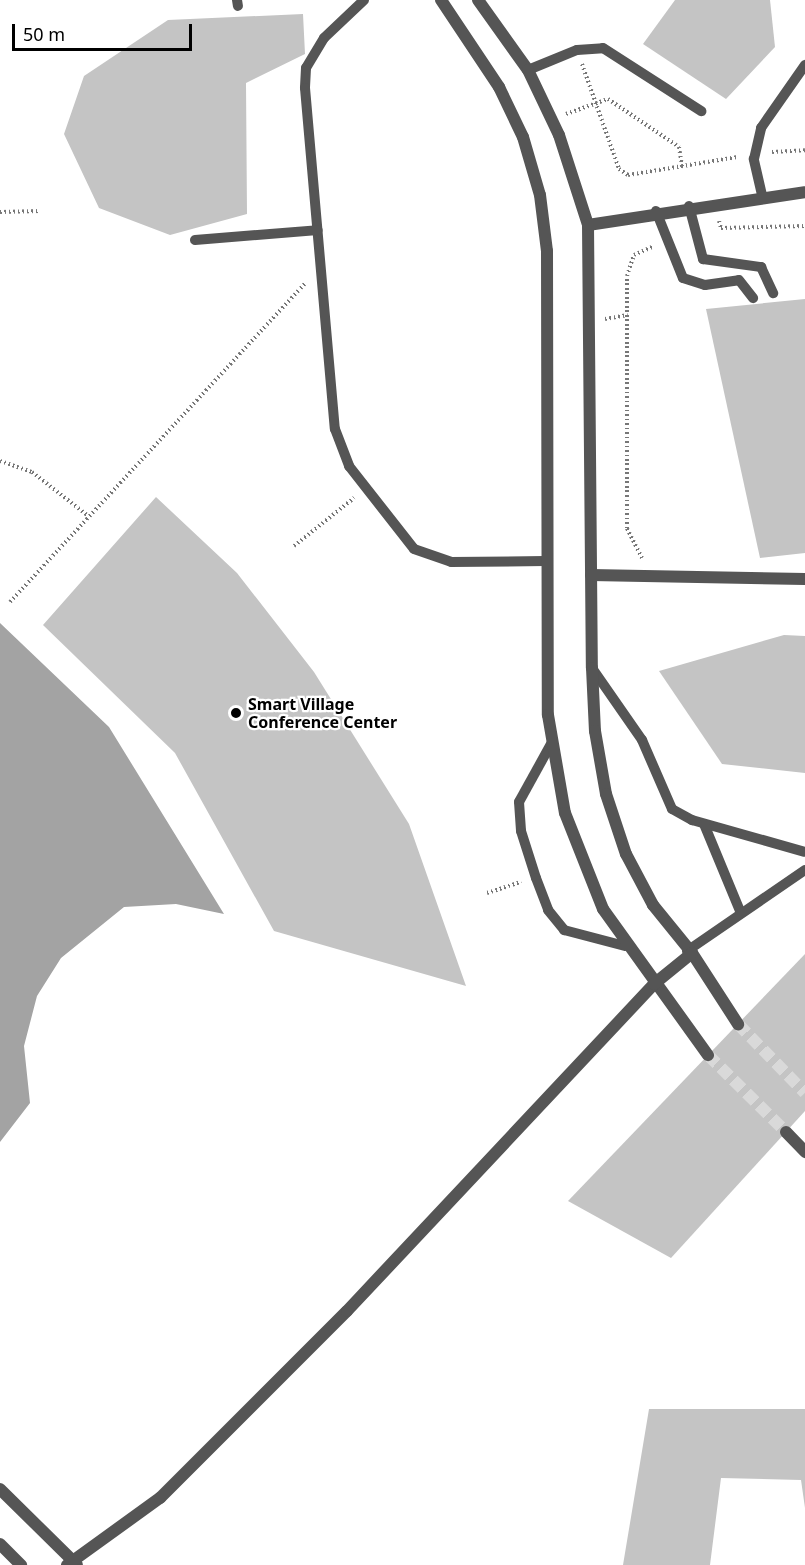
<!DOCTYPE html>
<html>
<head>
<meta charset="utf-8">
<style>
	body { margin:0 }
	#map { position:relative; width:805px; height:1565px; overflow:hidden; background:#fff; font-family:"Noto Sans",sans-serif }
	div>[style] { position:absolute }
	.water>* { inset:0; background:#a3a3a3 }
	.building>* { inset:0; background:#c4c4c4 }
	.street-tunnel>* { height:12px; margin-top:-6px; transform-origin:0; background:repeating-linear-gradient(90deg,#d9d9d9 0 12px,transparent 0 18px) }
	.path>* { height:4px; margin-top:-2px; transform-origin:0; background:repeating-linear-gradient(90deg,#777 0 1.5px,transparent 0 4.5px) }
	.lane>* { height:10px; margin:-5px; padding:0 5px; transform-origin:5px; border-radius:5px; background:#555 }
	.street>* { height:12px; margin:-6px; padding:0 6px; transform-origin:6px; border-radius:6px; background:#555 }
	.dots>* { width:16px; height:16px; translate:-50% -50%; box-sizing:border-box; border:3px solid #fff; border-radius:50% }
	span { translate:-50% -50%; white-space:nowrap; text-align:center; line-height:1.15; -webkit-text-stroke:4.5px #fff; paint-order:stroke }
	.poi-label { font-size:16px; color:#000; font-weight:700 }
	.left { translate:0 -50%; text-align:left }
	.scale { position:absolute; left:12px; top:24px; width:180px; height:27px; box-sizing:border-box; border:3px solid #000; border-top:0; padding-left:8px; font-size:18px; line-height:21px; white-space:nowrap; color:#000; -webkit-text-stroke:4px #fff; paint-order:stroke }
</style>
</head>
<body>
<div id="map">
	<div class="water">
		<i style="clip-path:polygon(0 623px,109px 727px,224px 914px,176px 904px,124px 907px,61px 958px,37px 996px,24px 1046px,30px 1103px,0 1142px)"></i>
	</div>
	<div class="building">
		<i style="clip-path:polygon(675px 0,770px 0,775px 47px,726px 99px,643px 44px)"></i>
		<i style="clip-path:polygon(303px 14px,305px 54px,246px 83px,247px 214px,170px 235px,99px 208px,64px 134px,84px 76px,168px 20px)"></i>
		<i style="clip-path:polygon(805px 299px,805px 553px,760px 558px,706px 309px)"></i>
		<i style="clip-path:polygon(156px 497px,237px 573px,314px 672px,409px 824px,466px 986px,274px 931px,175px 753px,43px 625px)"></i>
		<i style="clip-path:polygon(784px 635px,805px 636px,805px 773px,722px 764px,659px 671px)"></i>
		<i style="clip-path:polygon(805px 954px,805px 1111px,671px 1258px,568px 1201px)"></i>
		<i style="clip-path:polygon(649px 1409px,805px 1409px,805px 1508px,801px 1480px,721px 1478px,710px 1565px,623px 1565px)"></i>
	</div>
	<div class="street-tunnel">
		<i style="left:738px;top:1024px;width:96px;rotate:45.8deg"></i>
		<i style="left:708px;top:1055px;width:110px;rotate:44.6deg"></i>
	</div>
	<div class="path">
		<i style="left:582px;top:64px;width:111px;rotate:70.6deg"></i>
		<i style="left:619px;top:169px;width:11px;rotate:34deg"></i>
		<i style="left:628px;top:175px;width:111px;rotate:-9.3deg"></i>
		<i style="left:566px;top:114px;width:45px;rotate:-19.7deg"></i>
		<i style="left:608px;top:99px;width:86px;rotate:34.1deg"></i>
		<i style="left:679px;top:147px;width:20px;rotate:81deg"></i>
		<i style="left:772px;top:152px;width:33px;rotate:-3deg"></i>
		<i style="left:0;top:212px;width:40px;rotate:-1.4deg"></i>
		<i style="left:719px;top:221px;width:7px;rotate:74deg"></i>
		<i style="left:721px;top:228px;width:84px;rotate:-1.4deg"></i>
		<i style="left:605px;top:319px;width:23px;rotate:-10deg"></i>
		<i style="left:0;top:461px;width:34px;rotate:19deg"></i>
		<i style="left:32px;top:472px;width:70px;rotate:38deg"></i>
		<i style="left:294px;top:546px;width:77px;rotate:-38.7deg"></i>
		<i style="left:642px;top:558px;width:34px;rotate:-117deg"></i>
		<i style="left:627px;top:528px;width:252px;rotate:-90deg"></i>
		<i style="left:627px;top:276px;width:22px;rotate:-72deg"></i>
		<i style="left:634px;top:255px;width:20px;rotate:-24deg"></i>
		<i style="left:10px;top:602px;width:434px;rotate:-47.2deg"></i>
		<i style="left:487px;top:893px;width:36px;rotate:-18deg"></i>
	</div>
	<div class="lane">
		<i style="left:237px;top:0;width:6px;rotate:81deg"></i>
		<i style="left:364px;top:0;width:55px;rotate:136.5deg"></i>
		<i style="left:324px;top:38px;width:35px;rotate:121deg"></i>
		<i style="left:306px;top:68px;width:20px;rotate:93deg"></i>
		<i style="left:305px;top:88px;width:342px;rotate:85deg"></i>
		<i style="left:335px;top:429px;width:40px;rotate:69deg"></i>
		<i style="left:349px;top:466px;width:105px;rotate:51.9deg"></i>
		<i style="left:414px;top:549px;width:39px;rotate:19deg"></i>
		<i style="left:451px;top:562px;width:94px;rotate:-0.6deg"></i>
		<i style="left:528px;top:70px;width:53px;rotate:-22.2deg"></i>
		<i style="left:577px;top:50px;width:26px;rotate:-4deg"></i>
		<i style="left:603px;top:48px;width:117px;rotate:32.7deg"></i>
		<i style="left:762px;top:195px;width:37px;rotate:-103deg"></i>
		<i style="left:754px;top:159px;width:32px;rotate:-77deg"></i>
		<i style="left:761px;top:128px;width:77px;rotate:-55.1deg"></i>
		<i style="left:689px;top:206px;width:55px;rotate:75.2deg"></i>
		<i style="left:703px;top:259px;width:59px;rotate:7.9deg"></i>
		<i style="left:761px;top:267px;width:29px;rotate:65deg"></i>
		<i style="left:656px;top:211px;width:72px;rotate:68.1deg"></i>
		<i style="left:683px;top:278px;width:23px;rotate:18deg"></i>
		<i style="left:705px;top:285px;width:34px;rotate:-8deg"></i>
		<i style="left:739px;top:280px;width:23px;rotate:52deg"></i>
		<i style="left:195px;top:240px;width:123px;rotate:-4.6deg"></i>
		<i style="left:592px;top:668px;width:88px;rotate:55.2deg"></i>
		<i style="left:642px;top:740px;width:75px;rotate:66.5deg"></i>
		<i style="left:672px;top:809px;width:23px;rotate:29deg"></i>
		<i style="left:692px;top:820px;width:117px;rotate:15.8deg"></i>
		<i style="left:551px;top:744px;width:66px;rotate:118.9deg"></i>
		<i style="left:519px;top:802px;width:29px;rotate:86deg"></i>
		<i style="left:521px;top:831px;width:49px;rotate:72.3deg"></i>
		<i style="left:536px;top:878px;width:34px;rotate:69deg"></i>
		<i style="left:548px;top:910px;width:26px;rotate:51deg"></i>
		<i style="left:564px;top:930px;width:63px;rotate:14.7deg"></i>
		<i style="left:704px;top:824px;width:94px;rotate:67.5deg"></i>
		<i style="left:687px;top:951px;width:143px;rotate:-34.5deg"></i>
	</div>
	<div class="street">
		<i style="left:441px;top:0;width:105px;rotate:56.3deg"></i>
		<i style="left:499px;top:87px;width:55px;rotate:64.4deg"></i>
		<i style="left:523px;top:137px;width:60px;rotate:73.7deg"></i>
		<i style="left:540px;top:195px;width:56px;rotate:82.9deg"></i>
		<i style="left:547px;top:251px;width:464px;rotate:89.9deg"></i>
		<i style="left:548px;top:715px;width:99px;rotate:80.2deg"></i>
		<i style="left:565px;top:813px;width:103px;rotate:68.4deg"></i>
		<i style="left:603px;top:909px;width:180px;rotate:54.3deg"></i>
		<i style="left:478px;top:0;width:86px;rotate:54.5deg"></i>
		<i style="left:528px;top:70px;width:72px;rotate:64.5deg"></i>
		<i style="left:559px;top:135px;width:95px;rotate:72.1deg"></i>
		<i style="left:588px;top:225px;width:443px;rotate:89.5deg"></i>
		<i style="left:592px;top:668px;width:63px;rotate:87.3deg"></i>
		<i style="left:595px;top:731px;width:64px;rotate:80.1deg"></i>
		<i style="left:606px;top:794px;width:63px;rotate:71.6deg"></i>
		<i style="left:626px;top:854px;width:58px;rotate:62.1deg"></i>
		<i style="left:653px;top:905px;width:62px;rotate:50.9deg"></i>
		<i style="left:692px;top:953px;width:85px;rotate:57.1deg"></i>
		<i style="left:588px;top:225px;width:219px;rotate:-8.6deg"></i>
		<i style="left:591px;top:575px;width:214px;rotate:1.1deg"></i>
		<i style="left:786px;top:1132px;width:28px;rotate:46deg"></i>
		<i style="left:0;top:1489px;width:108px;rotate:44.6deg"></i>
		<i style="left:0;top:1544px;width:30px;rotate:45deg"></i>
		<i style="left:67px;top:1565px;width:115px;rotate:-35.8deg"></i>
		<i style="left:160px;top:1498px;width:264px;rotate:-45deg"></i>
		<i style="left:347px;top:1311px;width:449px;rotate:-46.8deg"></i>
		<i style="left:654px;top:984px;width:49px;rotate:-39.2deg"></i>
	</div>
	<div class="dots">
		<i style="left:236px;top:713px;background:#000"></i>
	</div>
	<div class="poi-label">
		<span class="left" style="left:248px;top:713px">Smart Village<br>Conference Center</span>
	</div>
	<div class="scale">50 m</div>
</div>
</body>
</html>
